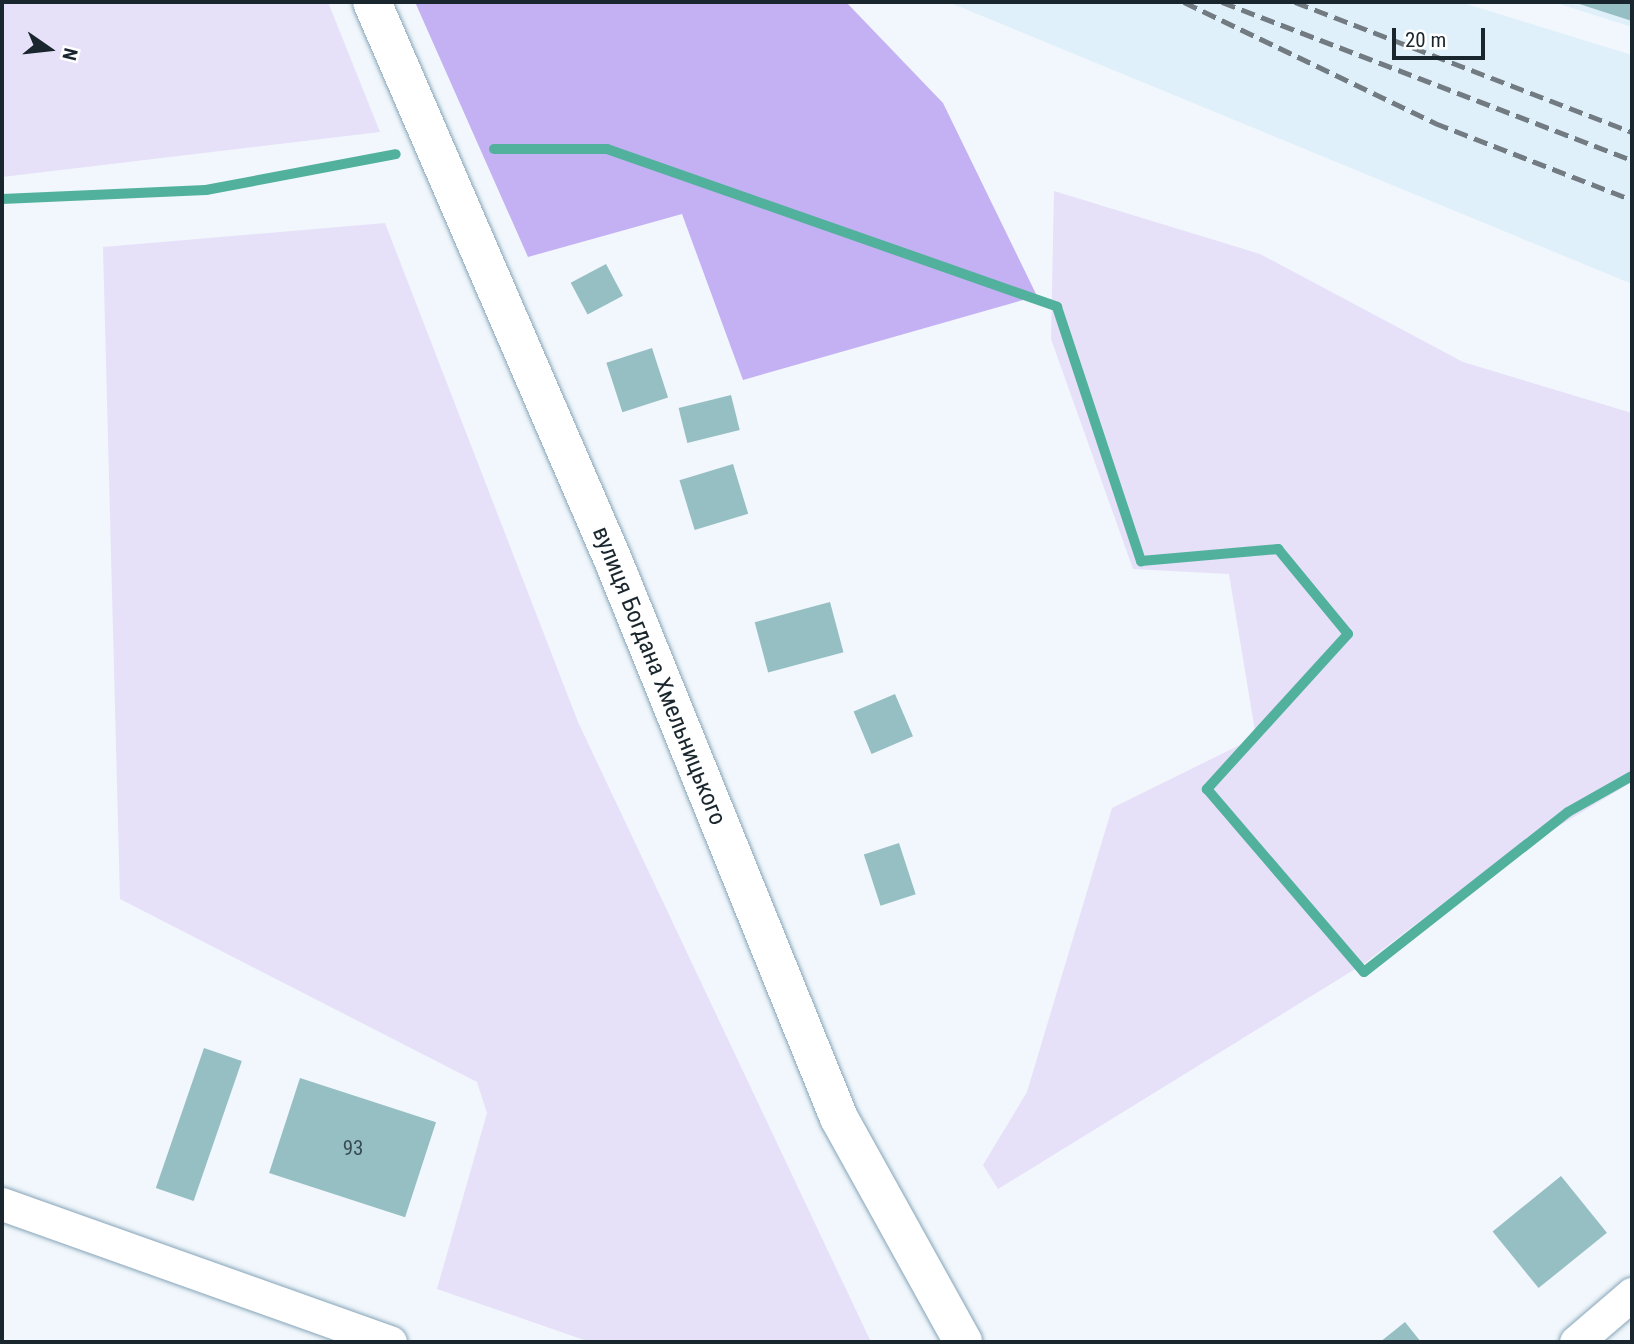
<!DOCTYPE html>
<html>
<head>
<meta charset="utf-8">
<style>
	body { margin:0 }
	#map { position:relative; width:1634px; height:1344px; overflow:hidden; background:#f1f7fc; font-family:"Roboto Condensed",sans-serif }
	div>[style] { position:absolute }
	.built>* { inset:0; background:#e0f0fa }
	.green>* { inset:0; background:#e6e0f9 }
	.forest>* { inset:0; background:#c4b1f4 }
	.stream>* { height:10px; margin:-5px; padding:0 5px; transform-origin:5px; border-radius:5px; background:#52b19c }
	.building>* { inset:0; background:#96bfc4; transform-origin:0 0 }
	.roads { filter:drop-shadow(0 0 2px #86a4b8) drop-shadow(0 0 2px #86a4b8) }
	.minor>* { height:33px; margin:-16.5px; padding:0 16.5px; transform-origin:16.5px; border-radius:16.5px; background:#fff }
	.tertiary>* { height:38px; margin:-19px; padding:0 19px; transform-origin:19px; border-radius:19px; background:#fff }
	.rail>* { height:5px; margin-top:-2.5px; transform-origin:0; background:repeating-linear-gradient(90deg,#727b82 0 14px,transparent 0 21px) }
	span { translate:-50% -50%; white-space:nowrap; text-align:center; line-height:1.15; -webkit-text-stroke:7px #fff; paint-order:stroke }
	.number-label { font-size:21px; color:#394c54 }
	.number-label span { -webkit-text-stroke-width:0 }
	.street-label { font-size:24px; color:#1a262e }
	.frame { position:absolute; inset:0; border:4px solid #1a262e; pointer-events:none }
	.north { position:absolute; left:14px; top:14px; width:70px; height:70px; -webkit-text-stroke:5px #fff; paint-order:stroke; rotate:104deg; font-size:19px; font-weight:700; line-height:28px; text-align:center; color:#1a262e }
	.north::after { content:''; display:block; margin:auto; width:24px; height:32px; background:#1a262e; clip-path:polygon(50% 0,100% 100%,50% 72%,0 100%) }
	.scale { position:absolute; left:1392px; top:28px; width:93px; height:32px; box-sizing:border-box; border:4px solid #1a262e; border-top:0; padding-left:9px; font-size:21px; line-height:24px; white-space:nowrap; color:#1a262e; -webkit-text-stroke:5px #fff; paint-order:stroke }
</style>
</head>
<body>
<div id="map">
	<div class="built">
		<i style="clip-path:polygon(948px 2px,1460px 2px,1632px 55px,1632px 284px)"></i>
		<i style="clip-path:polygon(1553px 2px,1632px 2px,1632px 27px)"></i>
	</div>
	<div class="green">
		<i style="clip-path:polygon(2px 2px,328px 2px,380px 132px,2px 177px)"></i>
		<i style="clip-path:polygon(1054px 191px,1260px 254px,1463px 362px,1632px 413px,1632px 782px,1489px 868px,1365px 963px,998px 1189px,983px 1165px,1027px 1092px,1112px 808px,1256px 737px,1229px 574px,1133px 569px,1051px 339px)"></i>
		<i style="clip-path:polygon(385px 223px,578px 722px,871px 1342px,590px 1342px,437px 1289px,487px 1113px,477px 1082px,120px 899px,103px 247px)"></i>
	</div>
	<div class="forest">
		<i style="clip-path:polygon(415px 2px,846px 2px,943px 103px,1037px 296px,743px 380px,682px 214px,528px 257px)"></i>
	</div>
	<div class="stream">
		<i style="left:494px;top:149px;width:113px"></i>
		<i style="left:607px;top:149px;width:477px;rotate:19.3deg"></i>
		<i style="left:1057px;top:307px;width:268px;rotate:71.7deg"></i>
		<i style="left:1141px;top:561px;width:138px;rotate:-5deg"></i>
		<i style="left:1278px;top:549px;width:110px;rotate:50.5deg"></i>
		<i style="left:1348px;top:634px;width:210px;rotate:132.3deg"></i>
		<i style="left:1207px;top:789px;width:241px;rotate:49.4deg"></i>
		<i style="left:1364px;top:972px;width:259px;rotate:-38.1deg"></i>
		<i style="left:1568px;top:812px;width:73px;rotate:-29.4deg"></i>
		<i style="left:2px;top:199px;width:204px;rotate:-2.5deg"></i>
		<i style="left:206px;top:190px;width:193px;rotate:-10.7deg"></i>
	</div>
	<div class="building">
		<i style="clip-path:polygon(1573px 2px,1632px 2px,1632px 21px)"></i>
		<i style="left:606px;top:264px;width:36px;height:40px;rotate:62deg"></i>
		<i style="left:652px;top:348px;width:52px;height:48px;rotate:72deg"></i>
		<i style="left:731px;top:395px;width:36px;height:54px;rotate:76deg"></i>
		<i style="left:733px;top:464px;width:52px;height:56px;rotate:73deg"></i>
		<i style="left:830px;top:602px;width:52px;height:78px;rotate:75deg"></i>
		<i style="left:895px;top:694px;width:46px;height:45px;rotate:67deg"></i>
		<i style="left:899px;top:843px;width:54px;height:37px;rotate:72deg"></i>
		<i style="left:204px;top:1048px;width:40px;height:148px;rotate:19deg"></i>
		<i style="left:300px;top:1078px;width:143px;height:100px;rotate:18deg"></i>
		<i style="left:1561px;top:1176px;width:73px;height:88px;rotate:51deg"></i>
		<i style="clip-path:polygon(1405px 1322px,1421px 1342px,1380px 1342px)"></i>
	</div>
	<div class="roads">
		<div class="minor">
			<i style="left:2px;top:1204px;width:412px;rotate:19.6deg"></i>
			<i style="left:1576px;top:1342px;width:74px;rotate:-40.6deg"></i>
		</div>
		<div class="tertiary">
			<i style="left:372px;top:2px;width:608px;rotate:66.64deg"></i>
			<i style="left:613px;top:560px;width:602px;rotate:67.95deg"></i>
			<i style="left:839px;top:1118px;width:256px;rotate:61deg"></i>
		</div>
	</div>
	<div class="rail">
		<i style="left:1184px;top:2px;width:279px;rotate:25.7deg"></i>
		<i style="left:1435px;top:123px;width:212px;rotate:21.3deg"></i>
		<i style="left:1222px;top:2px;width:439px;rotate:21.1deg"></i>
		<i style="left:1295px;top:2px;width:361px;rotate:21.1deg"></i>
	</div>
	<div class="number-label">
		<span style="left:353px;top:1148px">93</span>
	</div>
	<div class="street-label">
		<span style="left:659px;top:676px;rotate:68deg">вулиця Богдана Хмельницького</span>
	</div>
	<div class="frame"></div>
	<div class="north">N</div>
	<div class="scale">20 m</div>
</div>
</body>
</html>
